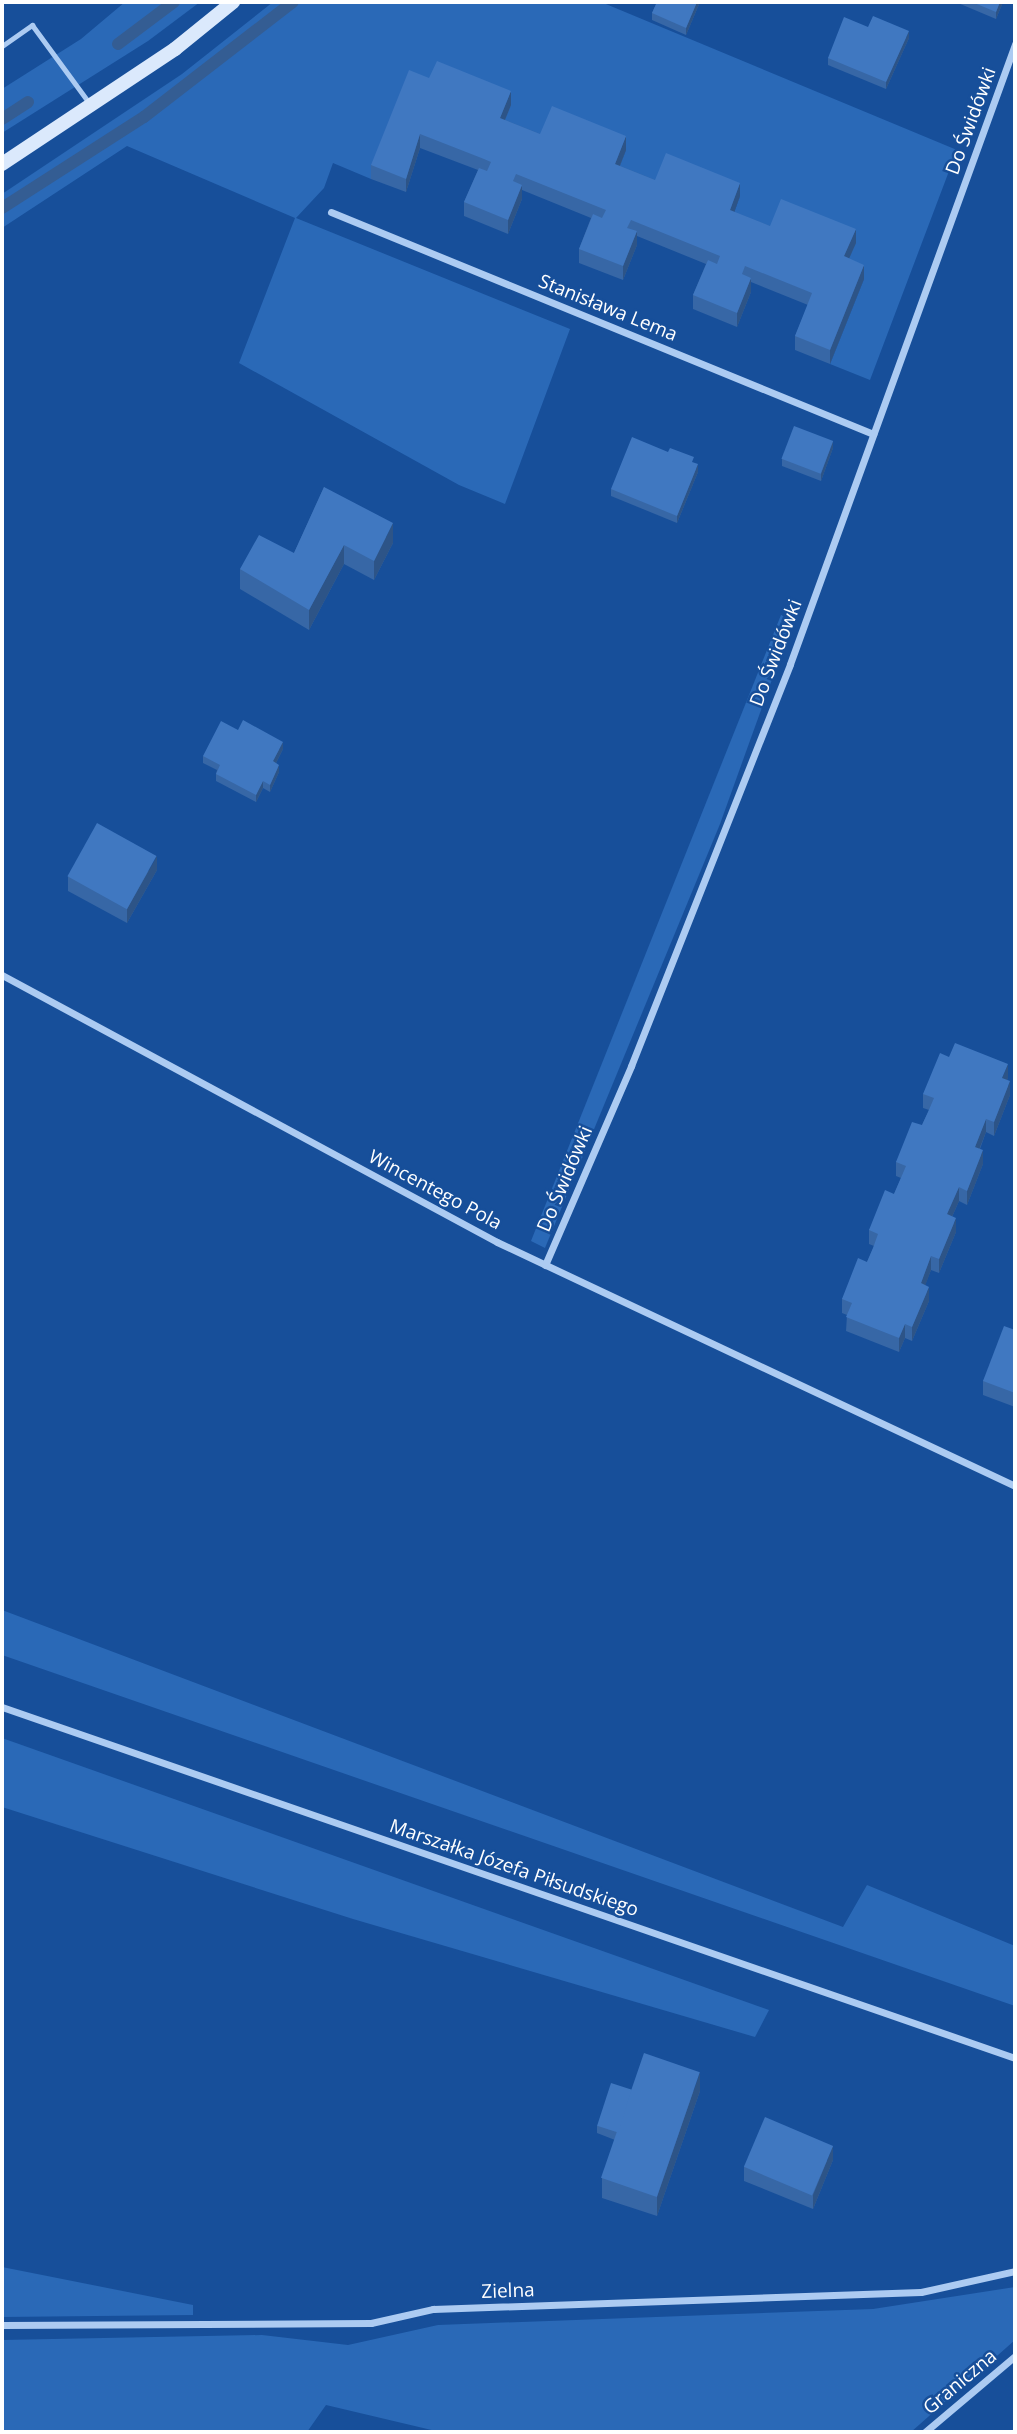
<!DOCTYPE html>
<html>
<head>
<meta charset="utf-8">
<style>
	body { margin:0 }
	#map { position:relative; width:1017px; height:2434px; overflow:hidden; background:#174f9a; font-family:"Open Sans",sans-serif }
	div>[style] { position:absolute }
	.green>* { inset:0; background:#2a69b7 }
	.stream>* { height:12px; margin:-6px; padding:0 6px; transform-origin:6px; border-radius:6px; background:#345d93 }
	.lane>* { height:5px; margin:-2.5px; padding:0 2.5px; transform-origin:2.5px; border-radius:2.5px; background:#accbf2 }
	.street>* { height:7px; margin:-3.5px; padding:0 3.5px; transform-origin:3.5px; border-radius:3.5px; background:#accbf2 }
	.secondary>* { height:14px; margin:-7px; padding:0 7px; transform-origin:7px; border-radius:7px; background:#dbe9fc }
	.wall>* { inset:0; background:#3767a6 }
	.shaded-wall>* { inset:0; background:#2d5487 }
	.building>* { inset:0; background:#4078c1; transform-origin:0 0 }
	span { translate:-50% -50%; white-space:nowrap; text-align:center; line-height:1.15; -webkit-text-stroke:5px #174f9a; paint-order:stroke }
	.street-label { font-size:19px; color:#fff }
	.frame { position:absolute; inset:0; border:4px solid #fff; pointer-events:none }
</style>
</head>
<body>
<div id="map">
	<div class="green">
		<i style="clip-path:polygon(125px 2px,200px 2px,148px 41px,2px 133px,2px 89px,81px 39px)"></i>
		<i style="clip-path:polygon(273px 2px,601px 2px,957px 150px,870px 380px,830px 364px,864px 279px,730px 224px,740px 196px,655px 194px,615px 178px,626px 150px,540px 148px,409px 84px,371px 179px,333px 163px,324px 188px,296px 218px,570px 329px,505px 504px,459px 485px,239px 363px,295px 218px,127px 146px,2px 228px,2px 194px,182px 74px)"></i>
		<i style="clip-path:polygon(781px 615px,793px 621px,720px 824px,545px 1248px,531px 1241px)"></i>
		<i style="clip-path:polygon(2px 1610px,843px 1927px,867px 1885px,1015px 1946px,1015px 2006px,2px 1655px)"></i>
		<i style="clip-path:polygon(2px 1738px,769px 2010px,755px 2037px,353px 1919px,2px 1807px)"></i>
		<i style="clip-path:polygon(2px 2267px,193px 2305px,193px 2315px,2px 2317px)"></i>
		<i style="clip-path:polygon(1015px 2287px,1015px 2340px,911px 2432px,440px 2432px,326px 2405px,307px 2432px,2px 2432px,2px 2340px,262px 2335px,348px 2345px,438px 2325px,873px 2309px)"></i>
	</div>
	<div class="stream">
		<i style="left:118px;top:44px;width:70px;rotate:-36.9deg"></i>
		<i style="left:2px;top:119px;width:31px;rotate:-33deg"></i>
		<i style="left:2px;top:208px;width:169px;rotate:-32.7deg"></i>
		<i style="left:144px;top:117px;width:188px;rotate:-37.7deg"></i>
	</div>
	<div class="lane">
		<i style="left:2px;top:46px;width:37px;rotate:-35deg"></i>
		<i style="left:32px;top:25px;width:97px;rotate:53.8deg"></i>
	</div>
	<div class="street">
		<i style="left:331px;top:212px;width:586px;rotate:22.27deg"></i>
		<i style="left:2px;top:975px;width:562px;rotate:28.34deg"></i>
		<i style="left:497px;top:1242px;width:573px;rotate:25.22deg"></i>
		<i style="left:545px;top:1265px;width:217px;rotate:-66.6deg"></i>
		<i style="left:631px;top:1066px;width:432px;rotate:-68.4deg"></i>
		<i style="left:790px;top:664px;width:660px;rotate:-70.05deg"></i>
		<i style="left:2px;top:1707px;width:1072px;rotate:19.11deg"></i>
		<i style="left:2px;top:2325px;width:369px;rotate:-0.3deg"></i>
		<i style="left:371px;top:2323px;width:64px;rotate:-12.7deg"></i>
		<i style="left:433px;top:2309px;width:488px;rotate:-2deg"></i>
		<i style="left:921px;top:2292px;width:96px;rotate:-12.6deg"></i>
		<i style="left:925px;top:2432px;width:118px;rotate:-40.2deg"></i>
	</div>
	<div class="secondary">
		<i style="left:2px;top:164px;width:208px;rotate:-33.6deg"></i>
		<i style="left:175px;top:49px;width:75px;rotate:-39deg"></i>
	</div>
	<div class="wall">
		<i style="clip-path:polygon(657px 2px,700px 2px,686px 35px,652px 20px,652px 13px)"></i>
		<i style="clip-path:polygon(958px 2px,1003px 2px,996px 19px,958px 3px)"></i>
		<i style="clip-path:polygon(868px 27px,909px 38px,886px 89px,828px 65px,828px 58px)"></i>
		<i style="clip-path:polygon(429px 78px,511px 105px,505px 120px,540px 134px,626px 150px,620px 166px,655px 180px,740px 196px,734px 212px,770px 226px,856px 243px,849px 258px,864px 279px,830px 364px,795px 350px,795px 336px,808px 305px,751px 282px,751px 292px,737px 327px,693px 309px,693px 295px,706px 264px,637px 236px,637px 245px,623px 280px,579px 263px,579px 249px,591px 218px,522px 190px,522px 199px,508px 234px,464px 216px,464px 202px,478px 170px,420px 148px,406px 192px,371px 179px,371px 165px)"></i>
		<i style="clip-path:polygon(833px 448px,821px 481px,782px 466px,782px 459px)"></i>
		<i style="clip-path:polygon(694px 463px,698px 472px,677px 523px,611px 496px,611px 489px)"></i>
		<i style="clip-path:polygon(324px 487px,393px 543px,374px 580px,344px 564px,309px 630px,240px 589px,240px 569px,294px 553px)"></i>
		<i style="clip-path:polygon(283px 749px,276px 763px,279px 772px,270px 792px,263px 788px,256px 802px,216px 781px,216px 774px,217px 770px,203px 763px,203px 756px)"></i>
		<i style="clip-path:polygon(157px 870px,127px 923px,68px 891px,68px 877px)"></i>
		<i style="clip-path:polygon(1008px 1078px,1007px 1080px,1010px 1095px,994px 1136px,986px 1132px,980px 1149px,983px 1164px,967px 1205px,959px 1201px,952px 1217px,956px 1232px,939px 1273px,931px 1270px,925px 1285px,929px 1301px,912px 1341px,905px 1338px,899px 1352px,846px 1331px,847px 1315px,842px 1313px,842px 1299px,867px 1262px,874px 1246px,869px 1244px,869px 1230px,894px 1194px,901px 1178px,896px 1176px,896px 1162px,922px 1125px,929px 1110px,923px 1108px,923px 1094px)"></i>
		<i style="clip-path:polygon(1015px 1330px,1015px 1407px,983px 1395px,983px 1381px)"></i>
		<i style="clip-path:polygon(632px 2090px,700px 2091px,657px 2216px,602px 2198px,602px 2178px,615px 2140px,597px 2133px,597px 2126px)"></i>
		<i style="clip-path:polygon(833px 2160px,813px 2209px,744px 2181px,744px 2167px)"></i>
	</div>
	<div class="shaded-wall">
		<i style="clip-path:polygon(697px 2px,700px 2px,686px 35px,686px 28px)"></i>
		<i style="clip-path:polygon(1000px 2px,1003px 2px,996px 19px,996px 12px)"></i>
		<i style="clip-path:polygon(909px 31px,909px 38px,886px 89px,886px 82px)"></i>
		<i style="clip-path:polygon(511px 91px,511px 105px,500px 132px,500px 118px)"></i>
		<i style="clip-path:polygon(420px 134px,420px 148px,406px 192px,406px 179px)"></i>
		<i style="clip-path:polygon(626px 136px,626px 150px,615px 178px,615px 164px)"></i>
		<i style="clip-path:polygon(740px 183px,740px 196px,730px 224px,730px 210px)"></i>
		<i style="clip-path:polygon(522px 185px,522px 199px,508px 234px,508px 220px)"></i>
		<i style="clip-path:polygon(856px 229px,856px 243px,844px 270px,844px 256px)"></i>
		<i style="clip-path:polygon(637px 231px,637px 245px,623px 280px,623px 266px)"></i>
		<i style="clip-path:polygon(864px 265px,864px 279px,830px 364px,830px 350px)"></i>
		<i style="clip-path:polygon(751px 278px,751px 292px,737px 327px,737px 313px)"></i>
		<i style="clip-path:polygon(833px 441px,833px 448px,821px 481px,821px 474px)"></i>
		<i style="clip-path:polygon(698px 464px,698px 472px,677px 523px,677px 516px)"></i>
		<i style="clip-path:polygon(393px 523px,393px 543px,374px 580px,374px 561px)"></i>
		<i style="clip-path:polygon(344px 545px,344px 564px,309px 630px,309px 610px)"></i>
		<i style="clip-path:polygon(283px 742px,283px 749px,273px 769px,273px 761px)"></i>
		<i style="clip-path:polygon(279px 765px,279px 772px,270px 792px,270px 785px)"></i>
		<i style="clip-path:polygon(263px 781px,263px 788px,256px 802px,256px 795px)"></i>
		<i style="clip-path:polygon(157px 856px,157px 870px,127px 923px,127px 909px)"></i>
		<i style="clip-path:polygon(1008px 1064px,1008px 1078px,1002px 1092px,1002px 1078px)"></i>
		<i style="clip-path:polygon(1010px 1081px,1010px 1095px,994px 1136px,994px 1122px)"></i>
		<i style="clip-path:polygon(986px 1119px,986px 1132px,975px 1160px,975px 1147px)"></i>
		<i style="clip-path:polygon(983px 1150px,983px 1164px,967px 1205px,967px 1191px)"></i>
		<i style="clip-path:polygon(959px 1187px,959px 1201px,947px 1228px,947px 1214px)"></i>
		<i style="clip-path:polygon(956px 1218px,956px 1232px,939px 1273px,939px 1259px)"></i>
		<i style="clip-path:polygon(931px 1256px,931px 1270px,921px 1297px,921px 1283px)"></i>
		<i style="clip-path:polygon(929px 1287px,929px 1301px,912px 1341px,912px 1327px)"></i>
		<i style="clip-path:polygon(905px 1324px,905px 1338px,899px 1352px,899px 1338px)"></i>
		<i style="clip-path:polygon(700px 2072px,700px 2091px,657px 2216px,657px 2197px)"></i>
		<i style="clip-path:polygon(833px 2146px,833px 2160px,813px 2209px,813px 2195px)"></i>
	</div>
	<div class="building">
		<i style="clip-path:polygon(657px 2px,697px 2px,686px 28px,652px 13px)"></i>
		<i style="clip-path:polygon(972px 2px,1000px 2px,996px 12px)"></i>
		<i style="clip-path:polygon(873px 16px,909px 31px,886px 82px,828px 58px,844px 17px,868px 27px)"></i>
		<i style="clip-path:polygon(437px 61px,511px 91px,500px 118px,540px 134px,552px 106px,626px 136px,615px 164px,655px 180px,666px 153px,740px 183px,730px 210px,770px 226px,781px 199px,856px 229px,844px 256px,864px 265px,830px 350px,795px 336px,812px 293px,745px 266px,742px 274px,751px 278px,737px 313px,693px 295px,708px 260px,717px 264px,720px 256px,631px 220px,627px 228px,637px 231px,623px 266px,579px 249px,593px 214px,602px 218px,606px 210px,516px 174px,513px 181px,522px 185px,508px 220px,464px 202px,479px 168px,487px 171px,491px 162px,484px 159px,420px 134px,406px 179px,371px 165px,409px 70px,429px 78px)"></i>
		<i style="left:794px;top:426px;width:42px;height:35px;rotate:21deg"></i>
		<i style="clip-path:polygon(632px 437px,668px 452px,670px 448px,694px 457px,692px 462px,698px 464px,677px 516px,611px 489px)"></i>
		<i style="clip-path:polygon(324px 487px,393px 523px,374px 561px,344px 545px,309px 610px,240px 569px,259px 535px,294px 553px)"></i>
		<i style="clip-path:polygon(243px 720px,283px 742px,273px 761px,279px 765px,270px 785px,263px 781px,256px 795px,216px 774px,220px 765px,203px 756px,221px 721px,238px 730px)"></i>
		<i style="left:97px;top:823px;width:68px;height:61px;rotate:29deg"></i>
		<i style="clip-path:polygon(955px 1043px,1008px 1064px,1002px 1078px,1010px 1081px,994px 1122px,986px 1119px,975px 1147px,983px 1150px,967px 1191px,959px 1187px,947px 1214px,956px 1218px,939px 1259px,931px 1256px,921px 1283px,929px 1287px,912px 1327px,905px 1324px,899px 1338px,846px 1317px,852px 1303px,842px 1299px,858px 1258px,867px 1262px,873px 1248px,878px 1234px,869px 1230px,885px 1190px,894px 1194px,906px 1166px,896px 1162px,912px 1122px,922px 1125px,928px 1112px,934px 1098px,923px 1094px,940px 1053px,949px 1057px)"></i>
		<i style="clip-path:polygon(1004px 1326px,1015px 1330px,1015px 1393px,983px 1381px)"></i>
		<i style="left:644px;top:2053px;width:59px;height:132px;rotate:19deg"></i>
		<i style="left:611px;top:2083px;width:22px;height:45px;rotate:18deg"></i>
		<i style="left:765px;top:2117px;width:74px;height:54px;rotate:23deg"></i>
	</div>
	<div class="street-label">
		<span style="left:971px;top:121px;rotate:-70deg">Do Świdówki</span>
		<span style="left:608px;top:308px;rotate:22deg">Stanisława Lema</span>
		<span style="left:776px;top:653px;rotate:-69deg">Do Świdówki</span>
		<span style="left:565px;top:1179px;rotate:-67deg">Do Świdówki</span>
		<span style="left:435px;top:1190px;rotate:28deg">Wincentego Pola</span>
		<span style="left:514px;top:1868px;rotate:19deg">Marszałka Józefa Piłsudskiego</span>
		<span style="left:508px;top:2291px;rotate:-2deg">Zielna</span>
		<span style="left:960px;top:2382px;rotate:-40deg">Graniczna</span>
	</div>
	<div class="frame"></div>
</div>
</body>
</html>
